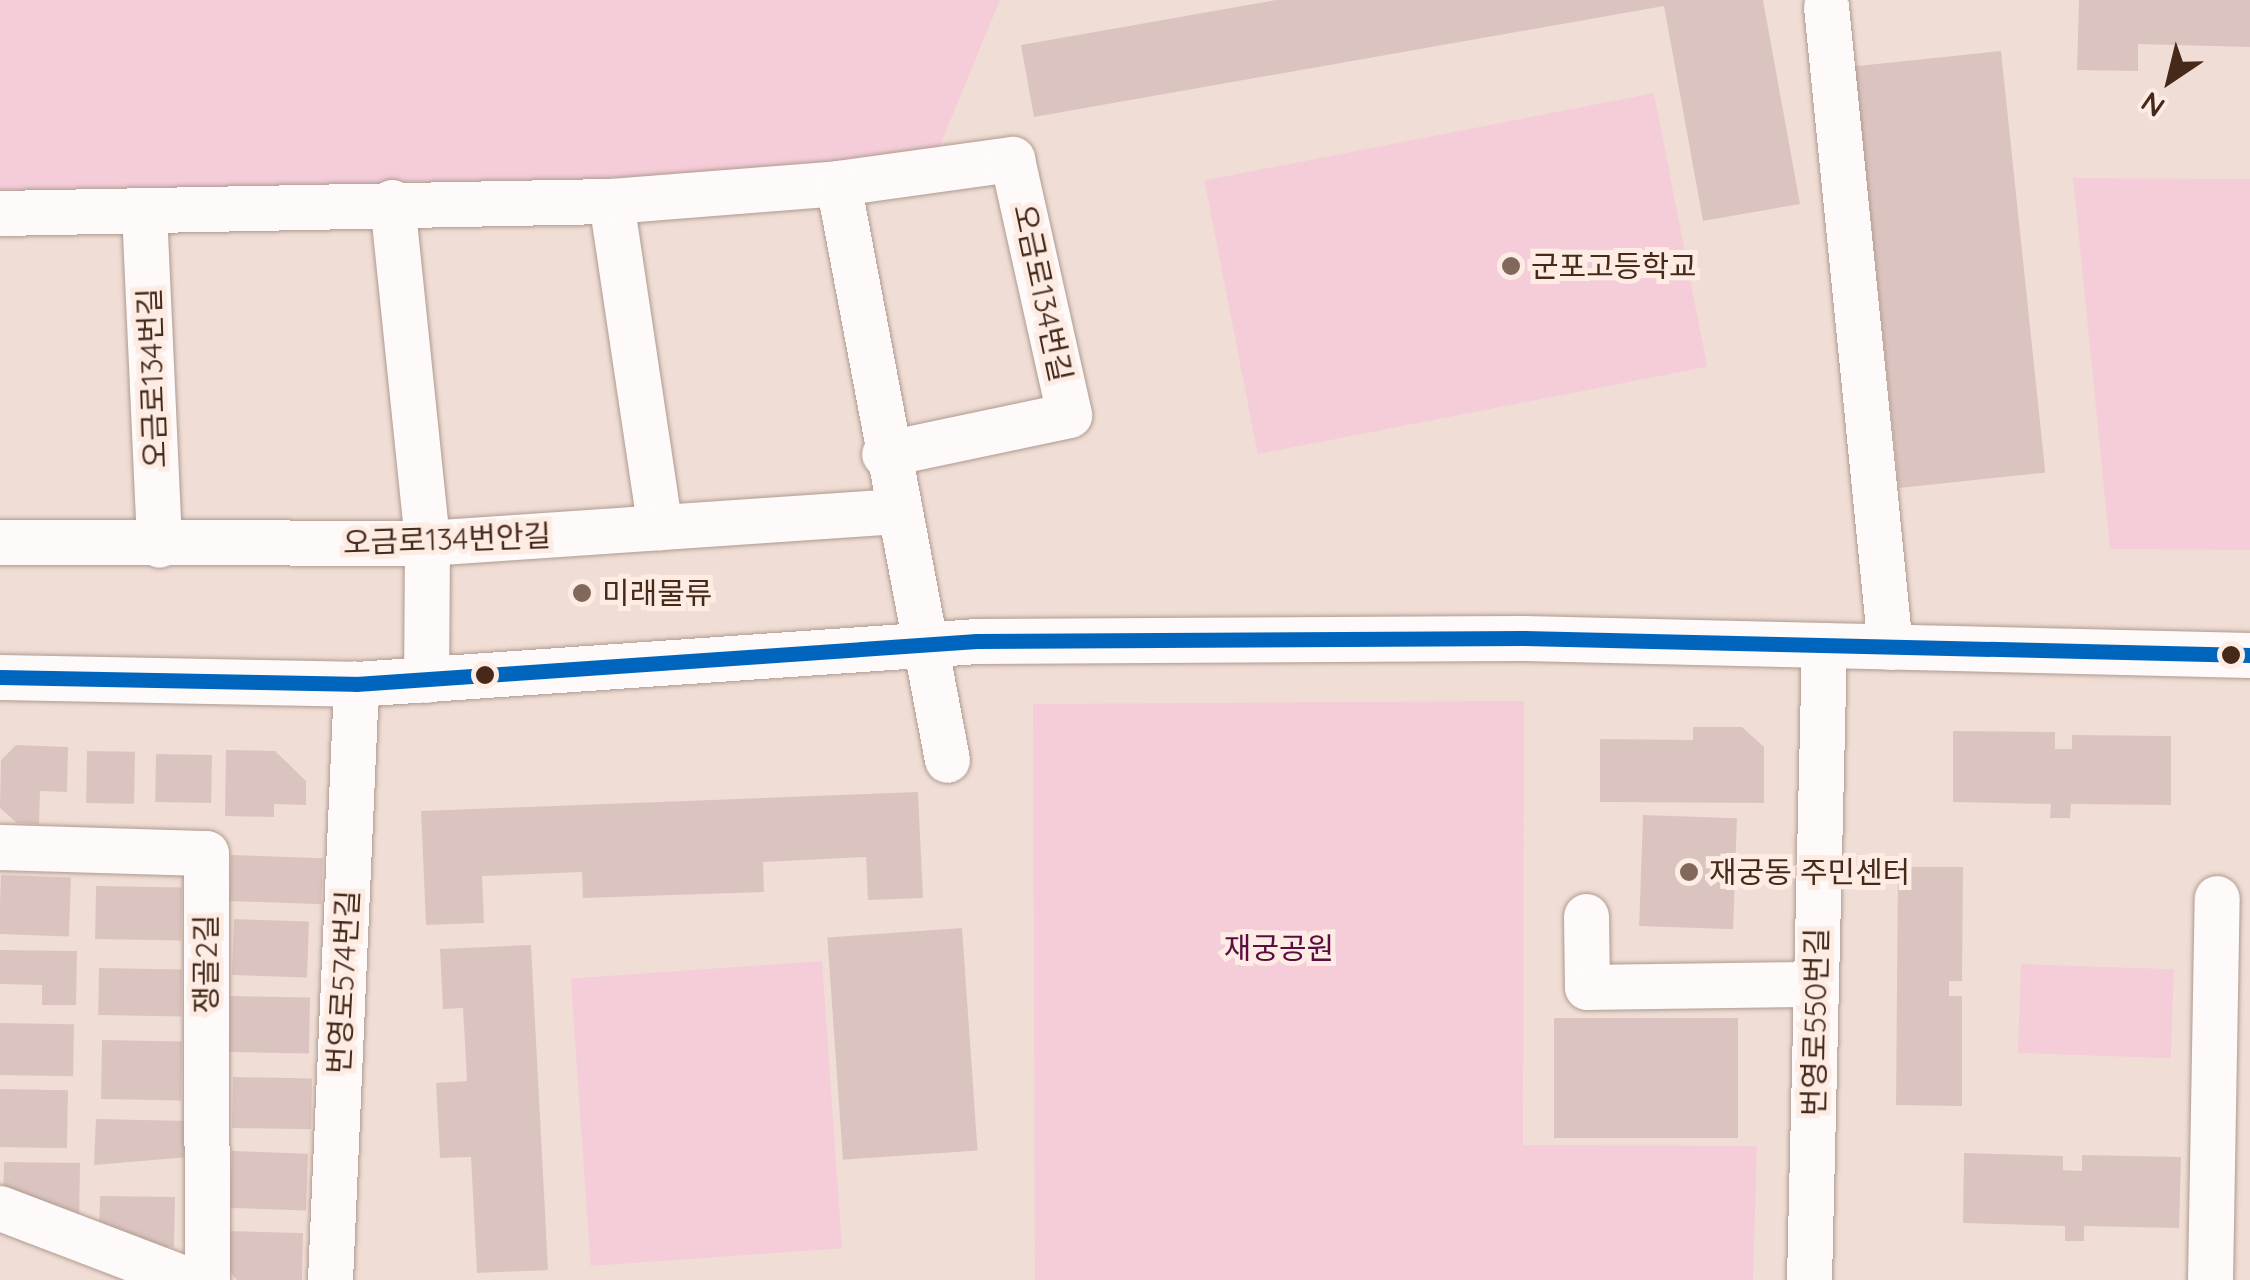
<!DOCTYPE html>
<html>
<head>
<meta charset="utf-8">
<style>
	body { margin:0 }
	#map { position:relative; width:2250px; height:1280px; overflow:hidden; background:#f0ded6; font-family:Quicksand,"Noto Sans KR",sans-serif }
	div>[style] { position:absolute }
	.green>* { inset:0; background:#f4cdd8; transform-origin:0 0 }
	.building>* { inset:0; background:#dbc4bf; transform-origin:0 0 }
	.roads { filter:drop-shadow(0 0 2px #af9a8f) drop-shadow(0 0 2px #af9a8f) }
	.minor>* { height:45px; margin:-22.5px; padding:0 22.5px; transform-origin:22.5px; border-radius:22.5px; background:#fdfaf9 }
	.bus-1>* { height:15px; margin:-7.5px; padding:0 7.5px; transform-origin:7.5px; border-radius:7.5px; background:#0065bd }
	.dots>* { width:28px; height:28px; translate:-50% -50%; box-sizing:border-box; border:5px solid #fcece4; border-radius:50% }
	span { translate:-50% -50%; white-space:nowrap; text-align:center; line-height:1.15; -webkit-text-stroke:10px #fcece4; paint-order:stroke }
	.poi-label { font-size:30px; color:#462919 }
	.left { translate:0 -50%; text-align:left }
	.street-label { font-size:30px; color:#462919 }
	.park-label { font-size:30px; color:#5d0c3f }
	.north { position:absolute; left:2120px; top:30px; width:100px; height:100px; -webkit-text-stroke:8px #fcece4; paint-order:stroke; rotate:215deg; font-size:28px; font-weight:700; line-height:40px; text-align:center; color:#462919 }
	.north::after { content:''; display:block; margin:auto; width:35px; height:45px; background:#462919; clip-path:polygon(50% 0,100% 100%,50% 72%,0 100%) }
</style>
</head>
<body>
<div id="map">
	<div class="green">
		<i style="clip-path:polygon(0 0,1000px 0,929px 172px,0 204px)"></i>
		<i style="left:1654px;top:93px;width:279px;height:458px;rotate:79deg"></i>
		<i style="clip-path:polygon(2073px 178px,2250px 179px,2250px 550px,2110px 549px)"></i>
		<i style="clip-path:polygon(1524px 701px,1523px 1145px,1757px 1146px,1753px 1280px,1035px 1280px,1033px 704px)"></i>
		<i style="left:822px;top:961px;width:288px;height:252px;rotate:86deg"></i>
		<i style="left:2021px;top:964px;width:153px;height:89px;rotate:2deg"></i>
	</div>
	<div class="building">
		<i style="clip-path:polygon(1276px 0,1763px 0,1800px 204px,1703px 221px,1664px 6px,1034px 117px,1021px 45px)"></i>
		<i style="clip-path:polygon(2079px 0,2250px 0,2250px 47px,2138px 44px,2138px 71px,2077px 70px)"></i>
		<i style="left:2001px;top:51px;width:424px;height:147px;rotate:84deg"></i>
		<i style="clip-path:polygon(1693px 727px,1742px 727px,1764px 747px,1764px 803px,1600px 802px,1600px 739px,1693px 740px)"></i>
		<i style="clip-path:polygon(1953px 731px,2055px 732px,2055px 749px,2072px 749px,2072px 735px,2171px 736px,2171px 805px,2071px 804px,2070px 818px,2050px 818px,2051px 804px,1953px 802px)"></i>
		<i style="clip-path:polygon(16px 745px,68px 747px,67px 792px,40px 791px,39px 824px,17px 823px,0 808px,1px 760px)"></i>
		<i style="clip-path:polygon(226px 750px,275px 751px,306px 781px,306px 805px,274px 804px,274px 817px,225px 816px)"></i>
		<i style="left:87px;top:751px;width:48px;height:52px;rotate:1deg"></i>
		<i style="left:156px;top:754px;width:56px;height:48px;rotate:1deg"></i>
		<i style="clip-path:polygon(918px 792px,923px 898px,868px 900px,866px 857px,763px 862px,764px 892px,583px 898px,582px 872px,482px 876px,484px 923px,426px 925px,421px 811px)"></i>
		<i style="left:1643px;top:815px;width:94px;height:111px;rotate:2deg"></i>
		<i style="left:231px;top:855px;width:92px;height:46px;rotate:2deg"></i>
		<i style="clip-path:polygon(1898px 867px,1963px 867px,1962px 981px,1949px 981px,1949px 996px,1962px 996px,1962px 1106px,1896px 1105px)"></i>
		<i style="left:1px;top:875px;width:70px;height:59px;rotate:2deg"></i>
		<i style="left:96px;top:886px;width:86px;height:53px;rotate:1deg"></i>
		<i style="left:234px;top:919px;width:75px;height:56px;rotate:2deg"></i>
		<i style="left:962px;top:928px;width:223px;height:135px;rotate:86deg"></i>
		<i style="clip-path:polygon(531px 945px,548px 1270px,477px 1273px,471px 1157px,440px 1158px,436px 1083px,467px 1081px,463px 1008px,443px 1009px,440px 949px)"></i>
		<i style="clip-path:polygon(0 950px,77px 951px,76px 1005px,42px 1005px,42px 985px,0 984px)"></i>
		<i style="left:99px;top:968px;width:83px;height:47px;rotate:1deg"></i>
		<i style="left:230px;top:996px;width:80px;height:56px;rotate:1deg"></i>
		<i style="left:1554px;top:1018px;width:184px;height:120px"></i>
		<i style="left:0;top:1023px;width:74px;height:52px;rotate:1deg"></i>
		<i style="left:102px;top:1040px;width:80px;height:59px;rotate:1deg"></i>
		<i style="left:233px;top:1077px;width:79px;height:51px;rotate:1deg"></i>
		<i style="left:0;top:1089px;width:68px;height:58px;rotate:1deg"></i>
		<i style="clip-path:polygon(96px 1119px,190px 1121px,189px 1157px,94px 1165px)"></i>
		<i style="left:232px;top:1151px;width:76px;height:57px;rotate:2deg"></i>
		<i style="clip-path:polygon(1964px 1153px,2063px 1156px,2063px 1170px,2082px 1171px,2082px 1155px,2181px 1157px,2179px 1228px,2084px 1226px,2084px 1241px,2065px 1241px,2065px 1226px,1963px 1223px)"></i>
		<i style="clip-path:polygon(4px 1162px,80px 1163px,79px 1228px,3px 1206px)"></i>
		<i style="clip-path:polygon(100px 1196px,175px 1197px,174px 1247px,123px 1246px,99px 1232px)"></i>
		<i style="clip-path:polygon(228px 1231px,303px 1233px,302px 1280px,237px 1280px,227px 1268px)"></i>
	</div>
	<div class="roads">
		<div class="minor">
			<i style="left:1826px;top:6px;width:644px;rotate:84.3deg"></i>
			<i style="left:838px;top:183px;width:176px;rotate:-7.9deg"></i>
			<i style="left:1012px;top:159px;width:262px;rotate:77.4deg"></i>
			<i style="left:1069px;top:415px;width:189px;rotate:168.1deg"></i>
			<i style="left:611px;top:201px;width:330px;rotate:81.5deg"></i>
			<i style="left:392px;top:202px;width:343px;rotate:84.1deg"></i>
			<i style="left:427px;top:543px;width:137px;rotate:90.4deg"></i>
			<i style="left:144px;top:211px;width:334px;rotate:87.4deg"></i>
			<i style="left:0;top:213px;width:611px;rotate:-1.13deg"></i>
			<i style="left:611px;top:201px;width:228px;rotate:-4.5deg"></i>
			<i style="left:838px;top:183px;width:587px;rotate:79.3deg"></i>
			<i style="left:0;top:542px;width:427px;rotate:0.1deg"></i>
			<i style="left:427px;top:543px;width:467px;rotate:-3.9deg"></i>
			<i style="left:0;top:677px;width:356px;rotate:1.1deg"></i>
			<i style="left:356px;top:684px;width:622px;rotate:-3.96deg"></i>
			<i style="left:977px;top:641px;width:547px;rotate:-0.31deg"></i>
			<i style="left:1524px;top:638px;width:726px;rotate:1.34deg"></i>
			<i style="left:0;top:847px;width:206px;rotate:1.7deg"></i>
			<i style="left:206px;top:853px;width:427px;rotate:89.9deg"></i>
			<i style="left:1586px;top:916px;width:71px;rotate:89.2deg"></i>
			<i style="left:1587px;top:987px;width:229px;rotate:-0.8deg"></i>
			<i style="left:0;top:1208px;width:202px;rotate:20.9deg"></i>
			<i style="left:330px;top:1280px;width:597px;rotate:-87.5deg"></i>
			<i style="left:1809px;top:1280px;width:635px;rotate:-88.65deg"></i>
			<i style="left:2210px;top:1280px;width:382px;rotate:-89deg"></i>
		</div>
	</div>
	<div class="bus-1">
		<i style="left:0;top:677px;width:356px;rotate:1.1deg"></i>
		<i style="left:356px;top:684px;width:622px;rotate:-3.96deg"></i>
		<i style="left:977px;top:641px;width:547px;rotate:-0.31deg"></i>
		<i style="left:1524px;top:638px;width:726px;rotate:1.34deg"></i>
	</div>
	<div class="dots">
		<i style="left:1511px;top:266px;background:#82685b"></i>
		<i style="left:582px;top:593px;background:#82685b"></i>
		<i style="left:2231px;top:655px;background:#462919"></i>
		<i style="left:485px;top:675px;background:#462919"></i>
		<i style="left:1689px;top:872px;background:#82685b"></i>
	</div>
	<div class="poi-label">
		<span class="left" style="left:1531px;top:266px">군포고등학교</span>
		<span class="left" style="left:602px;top:593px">미래물류</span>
		<span class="left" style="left:1709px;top:872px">재궁동 주민센터</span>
	</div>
	<div class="street-label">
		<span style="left:1043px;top:293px;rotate:78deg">오금로134번길</span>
		<span style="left:152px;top:378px;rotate:-92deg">오금로134번길</span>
		<span style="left:447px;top:539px;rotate:-2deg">오금로134번안길</span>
		<span style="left:206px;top:964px;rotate:-90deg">쟁골2길</span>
		<span style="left:343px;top:982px;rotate:-87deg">번영로574번길</span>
		<span style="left:1815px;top:1022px;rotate:-89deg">번영로550번길</span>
	</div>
	<div class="park-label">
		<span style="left:1279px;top:948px">재궁공원</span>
	</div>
	<div class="north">N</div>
</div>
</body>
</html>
